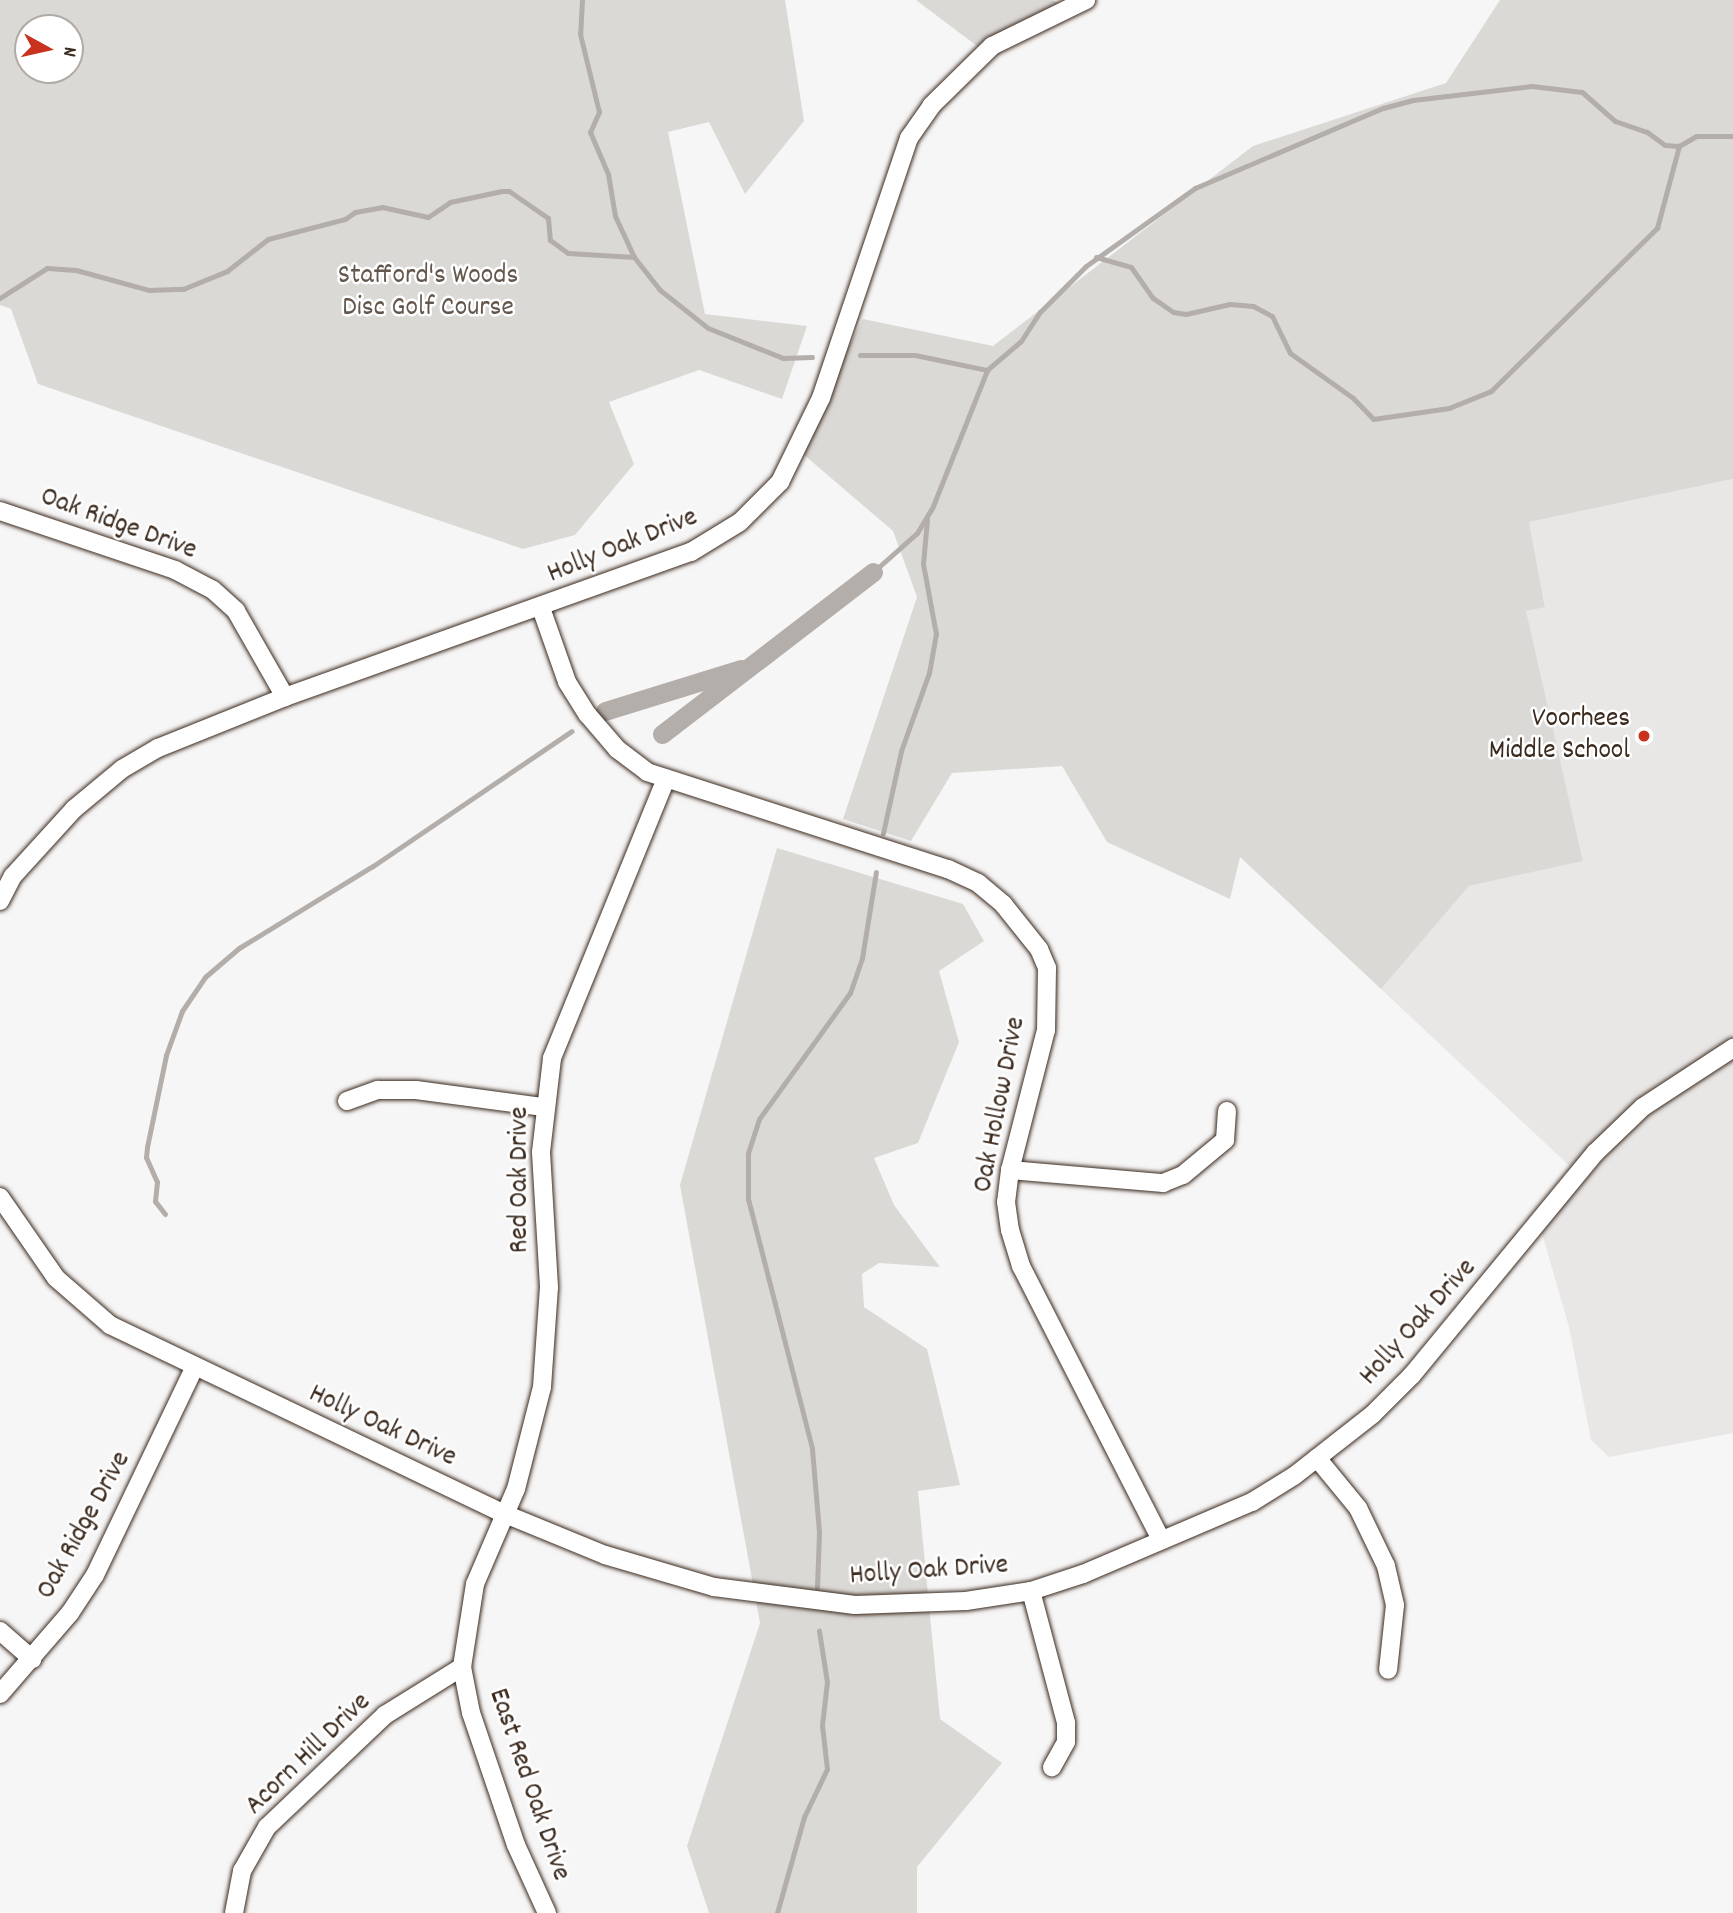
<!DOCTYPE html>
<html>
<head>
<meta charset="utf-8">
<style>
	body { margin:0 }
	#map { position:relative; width:1733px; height:1913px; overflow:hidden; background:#f7f6f6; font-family:Dekko,sans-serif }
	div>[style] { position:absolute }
	.built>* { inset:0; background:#e9e7e6 }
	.green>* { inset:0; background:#dbd9d6 }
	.stream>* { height:5px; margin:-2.5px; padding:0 2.5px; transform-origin:2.5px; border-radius:2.5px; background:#b4aeaa }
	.canal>* { height:19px; margin:-9.5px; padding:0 9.5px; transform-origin:9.5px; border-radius:9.5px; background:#b4aeaa }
	.roads { filter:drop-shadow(0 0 2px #3b2a1e) drop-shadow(0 0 2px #3b2a1e) }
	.minor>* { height:18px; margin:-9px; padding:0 9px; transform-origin:9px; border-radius:9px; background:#fff }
	.dots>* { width:19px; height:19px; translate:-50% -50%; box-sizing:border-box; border:4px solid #fff; border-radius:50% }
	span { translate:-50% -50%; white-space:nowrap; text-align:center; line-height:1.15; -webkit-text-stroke:5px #fff; paint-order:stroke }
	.park-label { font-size:28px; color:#63564c }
	.street-label { font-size:28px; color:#3b2a1e }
	.poi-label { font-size:28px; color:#3b2a1e }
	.right { translate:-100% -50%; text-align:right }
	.north { position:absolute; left:14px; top:14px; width:70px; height:70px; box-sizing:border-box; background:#fff; border:2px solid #b1aaa5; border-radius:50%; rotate:98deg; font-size:19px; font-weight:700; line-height:28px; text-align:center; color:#3b2a1e }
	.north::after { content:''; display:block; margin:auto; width:24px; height:32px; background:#c8321e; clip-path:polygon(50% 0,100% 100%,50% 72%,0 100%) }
</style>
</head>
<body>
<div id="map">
	<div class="built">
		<i style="clip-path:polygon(1733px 479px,1733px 1433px,1609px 1457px,1591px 1440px,1569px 1327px,1539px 1223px,1578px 1174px,1381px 989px,1469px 886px,1583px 861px,1525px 611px,1545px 606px,1529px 522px)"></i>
	</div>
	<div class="green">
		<i style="clip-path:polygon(evenodd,0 0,785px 0,804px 121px,745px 194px,709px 122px,668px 132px,705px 314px,807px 326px,782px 399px,699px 370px,609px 402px,634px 464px,575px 535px,523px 549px,38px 384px,11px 309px,0 305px,0 0,28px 28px,70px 28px,70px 70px,28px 70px,28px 28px)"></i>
		<i style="clip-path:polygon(916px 0,1053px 0,1064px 6px,989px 55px)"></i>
		<i style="clip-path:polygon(1500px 0,1733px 0,1733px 479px,1529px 522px,1545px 607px,1526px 611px,1583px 861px,1469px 886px,1381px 989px,1240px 857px,1230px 899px,1107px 842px,1062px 766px,952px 773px,911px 841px,843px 819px,917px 597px,893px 531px,796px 448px,863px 319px,993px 346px,1253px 146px,1446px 83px)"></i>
		<i style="clip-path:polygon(777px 848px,963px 904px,984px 941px,939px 971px,959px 1042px,918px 1143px,874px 1158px,894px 1205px,940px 1267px,879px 1263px,862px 1274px,864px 1307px,927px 1349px,960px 1485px,918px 1491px,940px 1719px,1002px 1763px,917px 1867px,917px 1913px,709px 1913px,687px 1846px,760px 1623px,680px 1185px)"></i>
	</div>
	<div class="stream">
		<i style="left:582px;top:0;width:34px;rotate:93deg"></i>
		<i style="left:580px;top:34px;width:80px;rotate:76.3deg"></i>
		<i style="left:599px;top:112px;width:22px;rotate:114deg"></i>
		<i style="left:590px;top:132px;width:46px;rotate:66.8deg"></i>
		<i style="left:608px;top:174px;width:43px;rotate:80.5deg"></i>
		<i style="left:615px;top:216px;width:45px;rotate:65.1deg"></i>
		<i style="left:634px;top:257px;width:42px;rotate:51.8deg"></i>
		<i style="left:660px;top:290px;width:61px;rotate:38.4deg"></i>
		<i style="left:708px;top:328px;width:81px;rotate:21.8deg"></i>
		<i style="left:783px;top:358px;width:29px;rotate:-2deg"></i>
		<i style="left:1096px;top:257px;width:36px;rotate:16deg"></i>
		<i style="left:1131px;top:267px;width:38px;rotate:55deg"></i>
		<i style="left:1153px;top:298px;width:24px;rotate:35deg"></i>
		<i style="left:1173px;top:312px;width:13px;rotate:9deg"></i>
		<i style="left:1186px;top:314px;width:45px;rotate:-12.8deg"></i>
		<i style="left:1230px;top:304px;width:23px;rotate:5deg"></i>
		<i style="left:1253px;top:306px;width:21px;rotate:28deg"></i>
		<i style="left:1272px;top:316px;width:41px;rotate:64.1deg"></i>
		<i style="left:1290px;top:353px;width:77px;rotate:35.5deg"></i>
		<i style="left:1353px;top:398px;width:29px;rotate:46deg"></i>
		<i style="left:1373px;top:419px;width:77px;rotate:-8.2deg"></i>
		<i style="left:1449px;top:408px;width:45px;rotate:-22deg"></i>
		<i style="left:1491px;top:391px;width:233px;rotate:-44.5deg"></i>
		<i style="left:1657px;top:228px;width:85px;rotate:-75deg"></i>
		<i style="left:1679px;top:146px;width:20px;rotate:-30deg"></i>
		<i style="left:1696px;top:136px;width:37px"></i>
		<i style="left:0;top:298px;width:56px;rotate:-32.6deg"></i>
		<i style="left:47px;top:268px;width:29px;rotate:4deg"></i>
		<i style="left:76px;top:270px;width:76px;rotate:15.3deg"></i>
		<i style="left:149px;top:290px;width:34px;rotate:-2deg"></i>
		<i style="left:183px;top:289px;width:48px;rotate:-22.2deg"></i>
		<i style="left:227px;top:271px;width:52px;rotate:-38deg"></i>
		<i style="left:268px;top:239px;width:80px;rotate:-14.6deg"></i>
		<i style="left:345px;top:219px;width:12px;rotate:-35deg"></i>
		<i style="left:355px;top:212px;width:27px;rotate:-10deg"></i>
		<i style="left:382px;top:207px;width:47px;rotate:12.3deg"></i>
		<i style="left:428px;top:217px;width:27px;rotate:-34deg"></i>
		<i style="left:450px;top:202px;width:53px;rotate:-11.9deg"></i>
		<i style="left:502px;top:191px;width:7px"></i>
		<i style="left:509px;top:191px;width:47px;rotate:34.7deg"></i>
		<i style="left:548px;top:218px;width:22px;rotate:85deg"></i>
		<i style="left:550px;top:240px;width:22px;rotate:36deg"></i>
		<i style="left:568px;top:253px;width:66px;rotate:3.5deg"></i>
		<i style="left:860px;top:355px;width:55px"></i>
		<i style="left:915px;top:355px;width:74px;rotate:11.8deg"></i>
		<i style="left:873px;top:572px;width:59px;rotate:-41.6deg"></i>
		<i style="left:917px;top:533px;width:31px;rotate:-59deg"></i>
		<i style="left:933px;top:506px;width:146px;rotate:-68.3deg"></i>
		<i style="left:987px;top:370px;width:45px;rotate:-40.5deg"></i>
		<i style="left:1021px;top:341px;width:35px;rotate:-57deg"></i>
		<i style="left:1040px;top:312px;width:65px;rotate:-45deg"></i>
		<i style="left:1086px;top:266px;width:134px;rotate:-35.6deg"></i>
		<i style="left:1195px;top:188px;width:204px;rotate:-23.1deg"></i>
		<i style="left:1383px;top:108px;width:31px;rotate:-15deg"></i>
		<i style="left:1413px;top:100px;width:120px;rotate:-6.7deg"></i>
		<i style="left:1532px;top:86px;width:50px;rotate:6.8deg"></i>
		<i style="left:1582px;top:92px;width:44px;rotate:41.3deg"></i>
		<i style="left:1615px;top:121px;width:34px;rotate:19deg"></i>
		<i style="left:1647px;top:132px;width:22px;rotate:36deg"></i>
		<i style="left:1665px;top:145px;width:14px;rotate:4deg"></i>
		<i style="left:883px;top:833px;width:84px;rotate:-77.6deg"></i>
		<i style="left:901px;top:751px;width:83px;rotate:-70.3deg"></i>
		<i style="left:929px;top:673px;width:40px;rotate:-80deg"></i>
		<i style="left:936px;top:634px;width:71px;rotate:-100.5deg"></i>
		<i style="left:923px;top:564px;width:45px;rotate:-84.9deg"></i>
		<i style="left:165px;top:1214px;width:16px;rotate:-128deg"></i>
		<i style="left:155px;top:1201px;width:19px;rotate:-84deg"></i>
		<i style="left:157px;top:1182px;width:27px;rotate:-114deg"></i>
		<i style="left:146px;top:1157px;width:10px;rotate:-84deg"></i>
		<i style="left:147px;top:1147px;width:94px;rotate:-78.3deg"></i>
		<i style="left:166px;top:1055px;width:47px;rotate:-70deg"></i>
		<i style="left:182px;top:1011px;width:41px;rotate:-55.9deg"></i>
		<i style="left:205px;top:977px;width:45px;rotate:-40.5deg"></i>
		<i style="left:239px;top:948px;width:157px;rotate:-31.5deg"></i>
		<i style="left:373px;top:866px;width:240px;rotate:-34.2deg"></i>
		<i style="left:817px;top:1587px;width:55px;rotate:-87.9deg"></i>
		<i style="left:819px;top:1532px;width:84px;rotate:-94.8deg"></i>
		<i style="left:812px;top:1448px;width:257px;rotate:-104.4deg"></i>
		<i style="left:748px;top:1199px;width:46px;rotate:-90deg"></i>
		<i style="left:748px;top:1153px;width:36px;rotate:-72deg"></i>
		<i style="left:759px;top:1119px;width:155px;rotate:-54.2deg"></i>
		<i style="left:850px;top:993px;width:37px;rotate:-71deg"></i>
		<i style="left:862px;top:958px;width:87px;rotate:-80.8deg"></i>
		<i style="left:777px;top:1913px;width:100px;rotate:-74.3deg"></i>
		<i style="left:804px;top:1817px;width:53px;rotate:-64.4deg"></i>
		<i style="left:827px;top:1769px;width:44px;rotate:-96.5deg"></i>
		<i style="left:822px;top:1725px;width:43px;rotate:-83.4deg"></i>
		<i style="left:827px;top:1682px;width:52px;rotate:-98.9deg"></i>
	</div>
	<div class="canal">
		<i style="left:605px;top:711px;width:142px;rotate:-17.2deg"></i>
		<i style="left:662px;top:734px;width:266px;rotate:-37.5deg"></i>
	</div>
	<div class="roads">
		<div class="minor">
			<i style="left:0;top:511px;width:185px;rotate:18.6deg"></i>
			<i style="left:175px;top:570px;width:43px;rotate:27.8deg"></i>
			<i style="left:213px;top:590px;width:31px;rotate:42deg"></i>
			<i style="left:236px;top:611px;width:99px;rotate:60.3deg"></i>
			<i style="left:541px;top:608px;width:78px;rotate:70.6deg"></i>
			<i style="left:567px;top:682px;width:39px;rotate:58deg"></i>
			<i style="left:588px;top:715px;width:45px;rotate:49.5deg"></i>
			<i style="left:617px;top:749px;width:38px;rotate:37deg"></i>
			<i style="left:647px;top:772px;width:316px;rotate:17.9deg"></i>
			<i style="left:948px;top:869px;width:33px;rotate:25deg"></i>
			<i style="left:978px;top:883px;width:33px;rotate:40deg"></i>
			<i style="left:1003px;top:904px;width:58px;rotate:51.3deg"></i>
			<i style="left:1039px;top:949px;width:21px;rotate:67deg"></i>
			<i style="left:1047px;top:968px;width:62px;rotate:90.9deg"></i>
			<i style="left:1046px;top:1030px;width:145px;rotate:104.4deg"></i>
			<i style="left:1010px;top:1170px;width:32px;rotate:97deg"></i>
			<i style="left:1006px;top:1202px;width:28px;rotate:82deg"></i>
			<i style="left:1010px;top:1230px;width:38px;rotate:73deg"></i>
			<i style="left:1021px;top:1266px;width:308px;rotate:62.9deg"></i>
			<i style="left:0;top:901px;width:28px;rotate:-63deg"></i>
			<i style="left:13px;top:876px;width:91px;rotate:-47.7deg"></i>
			<i style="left:74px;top:809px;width:62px;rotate:-39.8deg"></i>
			<i style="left:122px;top:769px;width:42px;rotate:-30.3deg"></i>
			<i style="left:158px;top:748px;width:137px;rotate:-21.9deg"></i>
			<i style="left:285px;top:697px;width:431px;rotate:-19.7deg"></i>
			<i style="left:691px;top:552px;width:57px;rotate:-31.5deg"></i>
			<i style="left:740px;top:522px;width:57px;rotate:-45deg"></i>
			<i style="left:780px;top:482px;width:93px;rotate:-64deg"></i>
			<i style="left:821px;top:398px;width:274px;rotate:-71.3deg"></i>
			<i style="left:909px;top:138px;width:39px;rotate:-55deg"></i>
			<i style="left:931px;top:106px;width:86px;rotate:-44.5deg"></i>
			<i style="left:992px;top:46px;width:105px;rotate:-26.1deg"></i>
			<i style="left:347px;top:1101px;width:33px;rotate:-20deg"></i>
			<i style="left:378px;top:1090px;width:38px"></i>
			<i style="left:416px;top:1090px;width:129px;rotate:7.6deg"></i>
			<i style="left:1010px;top:1170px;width:154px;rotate:4.9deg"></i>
			<i style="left:1163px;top:1183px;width:22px;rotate:-22deg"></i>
			<i style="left:1183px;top:1175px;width:55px;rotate:-39.8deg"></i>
			<i style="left:1225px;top:1140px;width:29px;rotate:-86deg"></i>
			<i style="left:0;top:1197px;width:98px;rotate:55.3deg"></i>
			<i style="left:56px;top:1278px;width:72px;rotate:41deg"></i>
			<i style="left:110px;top:1325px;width:438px;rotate:25.6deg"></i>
			<i style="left:505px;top:1514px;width:108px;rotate:22.3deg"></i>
			<i style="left:605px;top:1555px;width:114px;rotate:16.4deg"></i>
			<i style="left:714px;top:1587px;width:142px;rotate:7.3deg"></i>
			<i style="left:855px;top:1605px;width:111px;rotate:-2.1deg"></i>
			<i style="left:966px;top:1601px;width:66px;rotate:-8.7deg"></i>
			<i style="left:1031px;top:1591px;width:55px;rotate:-18.1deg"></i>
			<i style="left:1083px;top:1574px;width:184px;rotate:-23.1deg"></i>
			<i style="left:1252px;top:1502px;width:49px;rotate:-31.8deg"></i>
			<i style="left:1294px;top:1476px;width:100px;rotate:-38.1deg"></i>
			<i style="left:1373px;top:1414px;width:55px;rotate:-45deg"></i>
			<i style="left:1412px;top:1375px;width:288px;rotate:-50.5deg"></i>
			<i style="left:1595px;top:1153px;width:66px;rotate:-43.8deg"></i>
			<i style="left:1643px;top:1107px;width:108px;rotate:-33.2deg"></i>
			<i style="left:1317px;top:1458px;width:65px;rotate:50.6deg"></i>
			<i style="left:1358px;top:1508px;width:64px;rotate:64.2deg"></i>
			<i style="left:1386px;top:1566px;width:40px;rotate:77deg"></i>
			<i style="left:1395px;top:1605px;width:65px;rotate:96.1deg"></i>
			<i style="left:1031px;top:1591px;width:137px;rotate:75.1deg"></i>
			<i style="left:1066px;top:1723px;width:19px;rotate:90deg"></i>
			<i style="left:1066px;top:1742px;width:29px;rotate:119deg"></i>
			<i style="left:0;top:1631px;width:43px;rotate:41.2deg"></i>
			<i style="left:0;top:1694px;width:107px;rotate:-49.2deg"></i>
			<i style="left:70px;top:1613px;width:45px;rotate:-56.7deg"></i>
			<i style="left:95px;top:1575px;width:229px;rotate:-64.4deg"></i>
			<i style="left:234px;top:1913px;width:43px;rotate:-79.2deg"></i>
			<i style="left:242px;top:1871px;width:51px;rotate:-60.4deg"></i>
			<i style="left:267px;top:1827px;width:163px;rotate:-43.5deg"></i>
			<i style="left:385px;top:1715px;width:91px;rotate:-31.9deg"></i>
			<i style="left:547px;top:1913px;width:75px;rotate:-114.5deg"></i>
			<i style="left:516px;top:1845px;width:139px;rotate:-108.8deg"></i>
			<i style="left:471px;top:1713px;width:47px;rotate:-101.1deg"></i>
			<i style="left:462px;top:1667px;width:84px;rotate:-81.1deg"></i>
			<i style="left:475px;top:1584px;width:103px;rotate:-66.7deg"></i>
			<i style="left:516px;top:1489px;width:105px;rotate:-75.7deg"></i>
			<i style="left:542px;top:1387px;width:100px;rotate:-86deg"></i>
			<i style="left:549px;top:1287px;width:135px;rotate:-93.4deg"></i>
			<i style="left:541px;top:1152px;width:95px;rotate:-83.3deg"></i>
			<i style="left:552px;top:1058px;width:301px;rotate:-67.8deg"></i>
		</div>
	</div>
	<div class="dots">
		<i style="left:1644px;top:736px;background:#c8321e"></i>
	</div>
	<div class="park-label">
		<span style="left:428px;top:293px">Stafford's Woods<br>Disc Golf Course</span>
	</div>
	<div class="street-label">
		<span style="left:118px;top:525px;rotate:20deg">Oak Ridge Drive</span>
		<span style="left:623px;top:547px;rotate:-22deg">Holly Oak Drive</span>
		<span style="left:1001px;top:1105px;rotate:-79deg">Oak Hollow Drive</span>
		<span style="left:521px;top:1180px;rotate:-90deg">Red Oak Drive</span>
		<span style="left:1419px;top:1323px;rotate:-48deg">Holly Oak Drive</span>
		<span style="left:382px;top:1427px;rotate:25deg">Holly Oak Drive</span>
		<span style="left:85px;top:1526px;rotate:-61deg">Oak Ridge Drive</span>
		<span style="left:929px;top:1572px;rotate:-4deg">Holly Oak Drive</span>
		<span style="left:309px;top:1755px;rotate:-44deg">Acorn Hill Drive</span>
		<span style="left:528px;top:1785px;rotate:71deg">East Red Oak Drive</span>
	</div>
	<div class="poi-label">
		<span class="right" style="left:1630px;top:736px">Voorhees<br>Middle School</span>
	</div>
	<div class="north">N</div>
</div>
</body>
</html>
